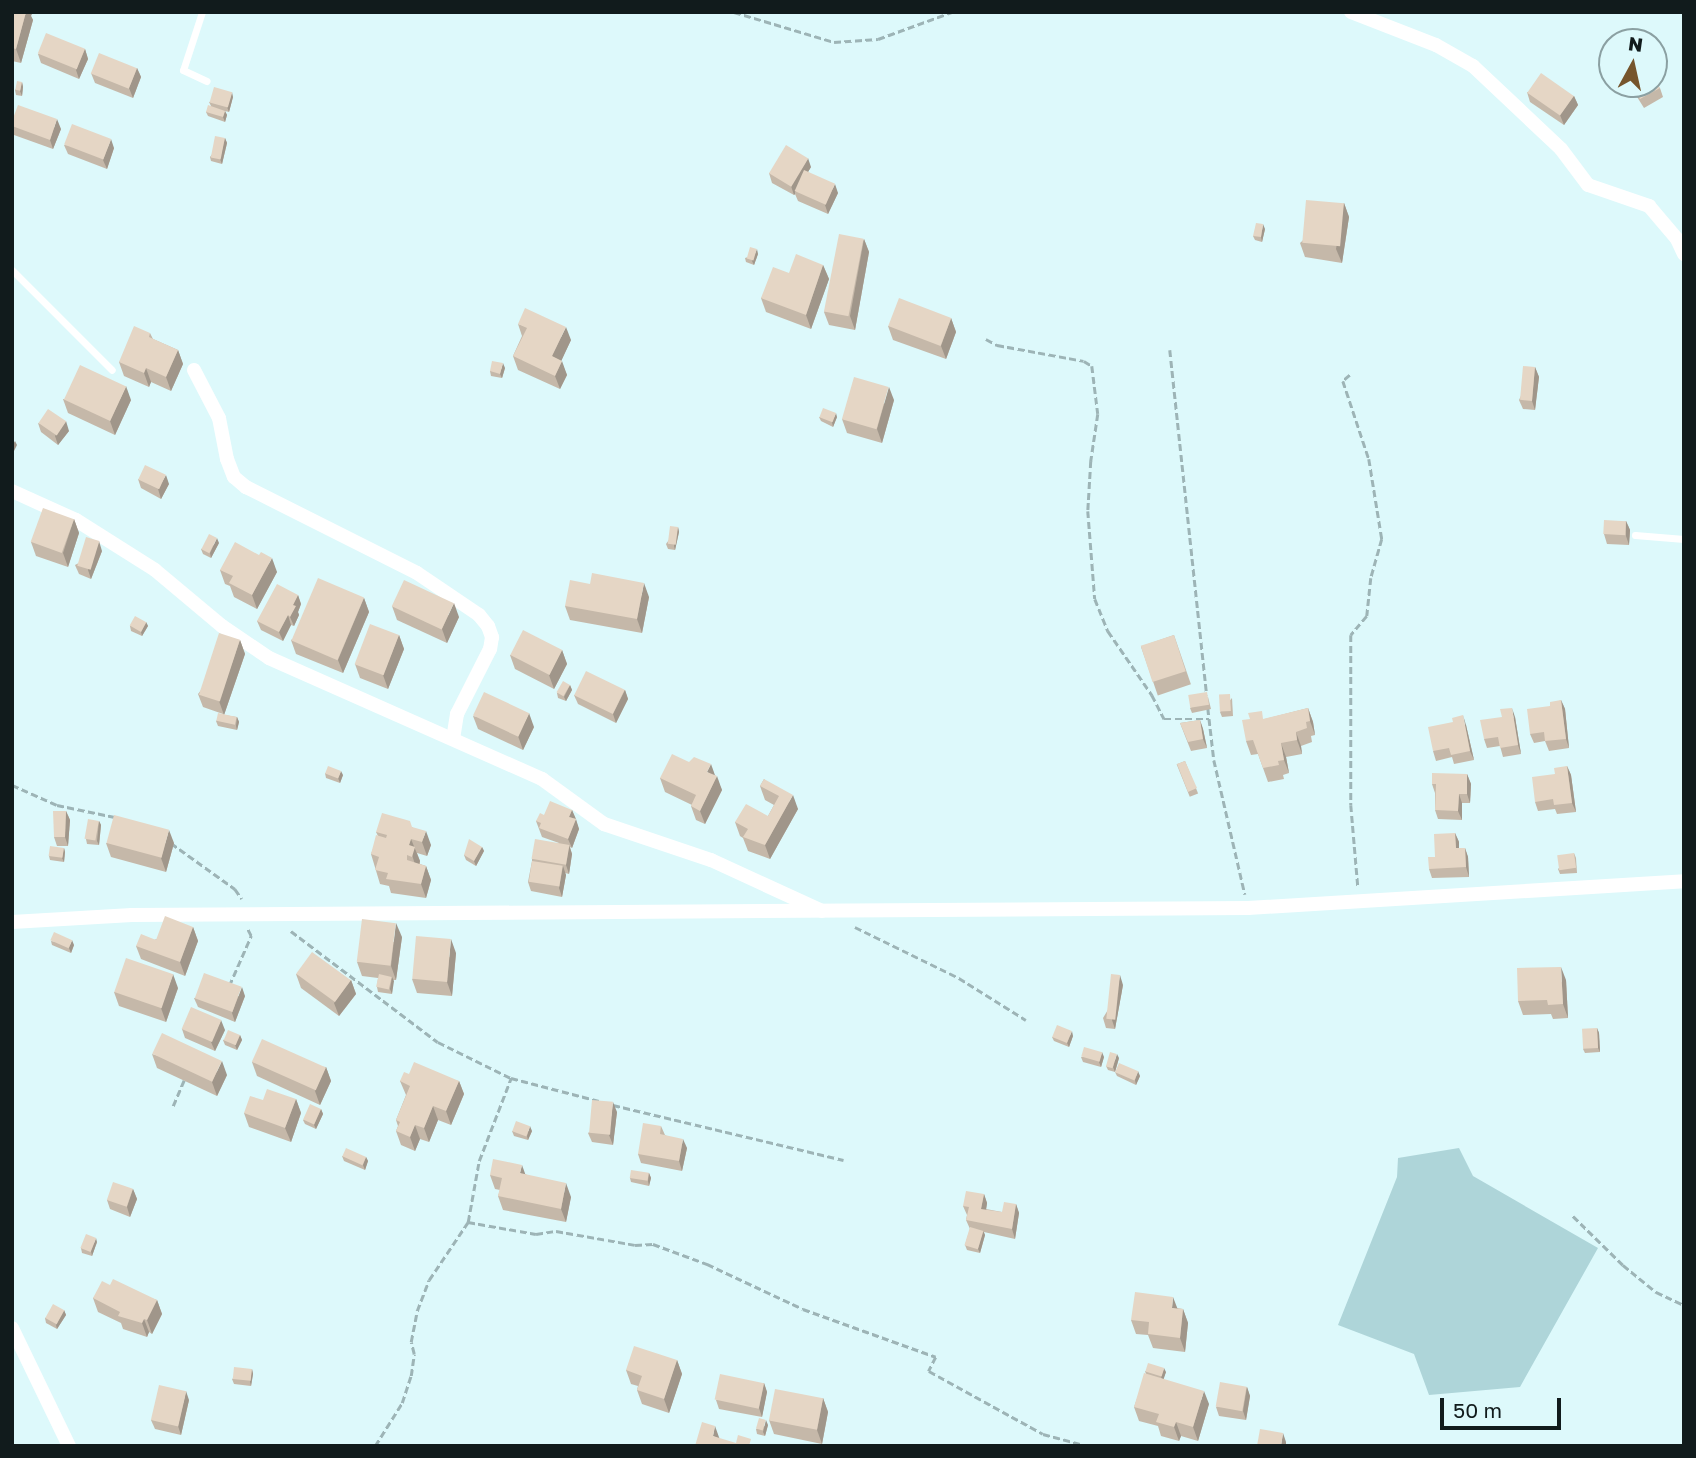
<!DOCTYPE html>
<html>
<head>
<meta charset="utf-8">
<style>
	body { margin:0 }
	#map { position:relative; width:1696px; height:1458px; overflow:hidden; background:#ddf9fb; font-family:"Golos Text",sans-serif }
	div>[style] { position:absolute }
	.green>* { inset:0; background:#aed5d9 }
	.path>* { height:2.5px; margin-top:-1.25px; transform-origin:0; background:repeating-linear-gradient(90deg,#9db4b6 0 7px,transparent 0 10.5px) }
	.lane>* { height:7px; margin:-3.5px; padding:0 3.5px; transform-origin:3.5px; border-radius:3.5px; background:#fff }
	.street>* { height:14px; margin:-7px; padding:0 7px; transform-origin:7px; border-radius:7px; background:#fff }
	.wall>* { inset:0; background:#c5b8a9; transform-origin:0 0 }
	.shaded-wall>* { inset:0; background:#a0968a }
	.building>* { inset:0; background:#e5d6c5; transform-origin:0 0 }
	span { translate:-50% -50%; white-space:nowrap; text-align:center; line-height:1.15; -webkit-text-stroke:6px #ddf9fb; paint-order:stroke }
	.frame { position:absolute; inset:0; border:14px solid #111b1c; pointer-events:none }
	.north { position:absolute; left:1598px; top:28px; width:70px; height:70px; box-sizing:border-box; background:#ddf9fb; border:2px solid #8ba0a2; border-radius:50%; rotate:8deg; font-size:19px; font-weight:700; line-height:28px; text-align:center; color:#111b1c }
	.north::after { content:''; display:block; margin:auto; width:24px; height:32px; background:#76552c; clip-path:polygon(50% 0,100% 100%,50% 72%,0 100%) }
	.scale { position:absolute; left:1440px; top:1398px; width:121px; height:32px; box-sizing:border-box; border:4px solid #111b1c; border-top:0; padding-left:9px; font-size:21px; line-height:24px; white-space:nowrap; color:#111b1c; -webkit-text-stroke:5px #ddf9fb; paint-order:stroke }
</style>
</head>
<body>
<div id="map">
	<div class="green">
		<i style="clip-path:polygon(1459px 1148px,1473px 1176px,1598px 1248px,1520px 1387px,1429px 1395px,1414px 1354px,1338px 1325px,1397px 1177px,1398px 1158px)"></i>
	</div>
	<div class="path">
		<i style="left:734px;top:12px;width:104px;rotate:16.7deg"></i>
		<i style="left:834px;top:42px;width:44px;rotate:-3.9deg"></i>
		<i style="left:878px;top:39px;width:79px;rotate:-20deg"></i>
		<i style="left:986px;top:339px;width:13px;rotate:29deg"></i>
		<i style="left:997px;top:345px;width:88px;rotate:10.4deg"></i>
		<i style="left:1084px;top:361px;width:9px;rotate:32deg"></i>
		<i style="left:1092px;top:366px;width:48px;rotate:82.9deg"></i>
		<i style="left:1098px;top:414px;width:48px;rotate:98.5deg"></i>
		<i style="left:1091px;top:461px;width:50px;rotate:93.4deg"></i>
		<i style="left:1088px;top:511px;width:88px;rotate:85.5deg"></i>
		<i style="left:1095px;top:599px;width:35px;rotate:68deg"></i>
		<i style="left:1108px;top:631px;width:78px;rotate:55.5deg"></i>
		<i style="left:1152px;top:695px;width:27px;rotate:63deg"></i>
		<i style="left:1164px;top:719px;width:45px"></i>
		<i style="left:1170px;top:350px;width:347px;rotate:83.9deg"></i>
		<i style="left:1350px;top:375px;width:9px;rotate:139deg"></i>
		<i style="left:1343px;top:381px;width:82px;rotate:71.6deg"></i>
		<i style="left:1369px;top:459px;width:81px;rotate:80.8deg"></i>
		<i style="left:1382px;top:539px;width:41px;rotate:105.8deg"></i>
		<i style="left:1371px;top:578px;width:38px;rotate:96deg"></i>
		<i style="left:1367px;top:616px;width:25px;rotate:130deg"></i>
		<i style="left:1351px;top:635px;width:170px;rotate:90deg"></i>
		<i style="left:1351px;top:805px;width:82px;rotate:85.1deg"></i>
		<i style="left:1208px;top:708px;width:52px;rotate:83.4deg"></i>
		<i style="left:1214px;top:760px;width:138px;rotate:77deg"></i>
		<i style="left:12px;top:785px;width:49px;rotate:24deg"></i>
		<i style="left:57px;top:805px;width:59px;rotate:11.7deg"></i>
		<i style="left:171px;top:843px;width:79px;rotate:35.7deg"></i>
		<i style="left:235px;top:889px;width:12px;rotate:55deg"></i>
		<i style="left:855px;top:927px;width:116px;rotate:26.1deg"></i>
		<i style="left:959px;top:978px;width:79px;rotate:32.1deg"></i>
		<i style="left:291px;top:931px;width:184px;rotate:37.1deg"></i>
		<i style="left:438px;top:1042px;width:81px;rotate:26.3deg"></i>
		<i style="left:511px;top:1078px;width:91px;rotate:14.6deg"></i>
		<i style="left:229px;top:986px;width:55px;rotate:-66.3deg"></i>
		<i style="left:251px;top:936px;width:9px;rotate:-117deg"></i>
		<i style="left:613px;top:1105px;width:237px;rotate:13.4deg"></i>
		<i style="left:173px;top:1106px;width:28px;rotate:-67deg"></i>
		<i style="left:1573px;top:1216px;width:70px;rotate:44.4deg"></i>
		<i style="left:1623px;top:1265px;width:43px;rotate:39.3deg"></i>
		<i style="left:1656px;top:1292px;width:31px;rotate:25deg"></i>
		<i style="left:468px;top:1222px;width:69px;rotate:10deg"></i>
		<i style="left:536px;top:1234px;width:20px;rotate:-9deg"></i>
		<i style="left:556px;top:1231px;width:80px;rotate:10deg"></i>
		<i style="left:635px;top:1245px;width:18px;rotate:-3deg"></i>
		<i style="left:653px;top:1244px;width:58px;rotate:20.3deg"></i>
		<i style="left:707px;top:1264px;width:106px;rotate:25.1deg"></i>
		<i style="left:803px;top:1309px;width:141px;rotate:19.8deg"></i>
		<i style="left:936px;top:1357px;width:16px;rotate:117deg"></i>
		<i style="left:929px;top:1371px;width:130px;rotate:28.9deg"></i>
		<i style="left:1043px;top:1434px;width:47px;rotate:14.9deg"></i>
		<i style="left:375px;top:1446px;width:51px;rotate:-57.9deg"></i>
		<i style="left:402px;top:1403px;width:28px;rotate:-72deg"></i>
		<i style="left:411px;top:1376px;width:22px;rotate:-82deg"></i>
		<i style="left:414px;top:1354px;width:12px;rotate:-104deg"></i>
		<i style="left:411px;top:1342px;width:32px;rotate:-79deg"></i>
		<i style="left:417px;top:1311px;width:33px;rotate:-69deg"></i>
		<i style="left:429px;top:1280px;width:70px;rotate:-56.1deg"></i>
		<i style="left:468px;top:1222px;width:62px;rotate:-79.8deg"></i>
		<i style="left:479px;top:1161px;width:89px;rotate:-68.9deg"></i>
	</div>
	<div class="lane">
		<i style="left:202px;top:12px;width:61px;rotate:108.1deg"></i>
		<i style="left:183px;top:70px;width:26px;rotate:25deg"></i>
		<i style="left:12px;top:270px;width:141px;rotate:45deg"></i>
		<i style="left:1635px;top:535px;width:49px;rotate:4.7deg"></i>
	</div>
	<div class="street">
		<i style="left:1351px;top:12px;width:91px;rotate:21.2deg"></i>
		<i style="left:1436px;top:45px;width:43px;rotate:29.6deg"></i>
		<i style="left:1473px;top:66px;width:121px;rotate:43.3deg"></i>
		<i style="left:1561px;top:149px;width:45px;rotate:53.1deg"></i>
		<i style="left:1588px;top:185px;width:65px;rotate:19deg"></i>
		<i style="left:1649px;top:206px;width:43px;rotate:49.7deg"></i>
		<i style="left:1677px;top:239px;width:17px;rotate:65deg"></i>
		<i style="left:194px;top:370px;width:54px;rotate:62.5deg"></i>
		<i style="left:219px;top:418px;width:42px;rotate:79deg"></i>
		<i style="left:227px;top:459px;width:19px;rotate:69deg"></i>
		<i style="left:234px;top:477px;width:16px;rotate:40deg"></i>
		<i style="left:246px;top:487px;width:191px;rotate:26.7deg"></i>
		<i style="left:417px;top:573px;width:75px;rotate:34.1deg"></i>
		<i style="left:479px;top:615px;width:14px;rotate:51deg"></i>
		<i style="left:488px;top:626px;width:12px;rotate:70deg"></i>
		<i style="left:492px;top:637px;width:12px;rotate:99deg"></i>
		<i style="left:490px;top:649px;width:73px;rotate:116.9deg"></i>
		<i style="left:457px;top:714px;width:24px;rotate:99deg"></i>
		<i style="left:12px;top:491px;width:70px;rotate:24.4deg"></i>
		<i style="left:76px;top:520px;width:93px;rotate:32.3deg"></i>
		<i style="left:155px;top:570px;width:87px;rotate:39.9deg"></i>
		<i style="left:222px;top:626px;width:57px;rotate:34.2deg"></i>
		<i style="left:269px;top:658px;width:299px;rotate:23.9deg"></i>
		<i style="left:542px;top:779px;width:77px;rotate:36deg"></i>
		<i style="left:604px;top:824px;width:113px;rotate:18.6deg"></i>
		<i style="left:711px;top:860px;width:122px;rotate:24.7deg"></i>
		<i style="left:12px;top:922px;width:120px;rotate:-3.3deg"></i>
		<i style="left:132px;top:915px;width:1116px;rotate:-0.36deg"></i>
		<i style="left:1248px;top:908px;width:437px;rotate:-3.5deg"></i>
		<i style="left:12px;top:1328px;width:131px;rotate:64.2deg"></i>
	</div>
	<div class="wall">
		<i style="clip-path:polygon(12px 12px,31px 16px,33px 20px,21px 63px,12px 61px)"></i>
		<i style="clip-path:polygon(85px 49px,88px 59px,79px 79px,41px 63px,38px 54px)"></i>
		<i style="clip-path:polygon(137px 68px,141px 77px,133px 98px,95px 83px,91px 73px)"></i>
		<i style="clip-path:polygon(22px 82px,23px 87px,22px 96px,16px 95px,15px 90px)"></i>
		<i style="clip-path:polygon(1629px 84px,1654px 84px,1660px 88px,1663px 97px,1644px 108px)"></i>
		<i style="clip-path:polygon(1527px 92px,1574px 96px,1578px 105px,1564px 125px,1530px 102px)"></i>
		<i style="clip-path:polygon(233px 97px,229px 112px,225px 111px,227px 115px,225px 122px,208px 116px,206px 112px,211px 106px,209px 102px)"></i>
		<i style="clip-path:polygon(12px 121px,61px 129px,53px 149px,14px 135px,12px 130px)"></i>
		<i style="clip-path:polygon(225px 138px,227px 143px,222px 164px,211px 161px,210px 157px)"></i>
		<i style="clip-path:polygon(64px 145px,114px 148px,107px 169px,68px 154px)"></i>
		<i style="clip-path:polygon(811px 167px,808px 172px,838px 193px,828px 214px,798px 201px,795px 194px,794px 195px,772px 183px,769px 173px)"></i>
		<i style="clip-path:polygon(1344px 203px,1349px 217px,1342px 263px,1305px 257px,1300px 243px)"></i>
		<i style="clip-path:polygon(1265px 229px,1262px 242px,1255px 240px,1253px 236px)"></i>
		<i style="clip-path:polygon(864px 239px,869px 252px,855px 330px,829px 325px,824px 312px)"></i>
		<i style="clip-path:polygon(758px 254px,754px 265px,746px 262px,745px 258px)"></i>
		<i style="clip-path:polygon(823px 265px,829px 279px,811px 329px,766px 312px,761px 298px,789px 273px)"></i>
		<i style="clip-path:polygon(951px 318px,956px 332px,946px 359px,893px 340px,888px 326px)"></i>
		<i style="clip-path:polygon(518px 324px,571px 340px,561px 361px,567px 375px,560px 389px,518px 370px,513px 356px,522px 336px)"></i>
		<i style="clip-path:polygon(150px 333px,153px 339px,178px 350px,183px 364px,171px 391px,151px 382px,149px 387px,124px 376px,119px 362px)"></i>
		<i style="clip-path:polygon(1535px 367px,1539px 377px,1535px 410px,1523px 409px,1519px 400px)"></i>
		<i style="clip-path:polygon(505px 368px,502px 378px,491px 376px,490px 371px)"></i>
		<i style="clip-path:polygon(63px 399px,131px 400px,115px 435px,68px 413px)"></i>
		<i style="clip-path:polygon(894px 400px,882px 443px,847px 433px,842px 419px)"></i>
		<i style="clip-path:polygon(819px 417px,837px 417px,833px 427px,821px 421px)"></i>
		<i style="clip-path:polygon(38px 423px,69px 431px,58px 445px,41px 432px)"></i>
		<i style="clip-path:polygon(138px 479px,169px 484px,161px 499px,141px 488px)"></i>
		<i style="clip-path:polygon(74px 519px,79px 533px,68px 567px,36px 556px,31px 542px)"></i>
		<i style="clip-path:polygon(1626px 521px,1630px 530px,1629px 545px,1607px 544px,1604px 534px)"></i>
		<i style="clip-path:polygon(678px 527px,679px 532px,675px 550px,668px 549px,666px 544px)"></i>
		<i style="clip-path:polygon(219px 543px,211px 558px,203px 554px,201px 549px)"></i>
		<i style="clip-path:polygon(102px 551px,91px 579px,79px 574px,75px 565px)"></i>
		<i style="clip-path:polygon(259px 555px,277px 572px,257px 609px,234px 597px,230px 586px,225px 584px,220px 570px)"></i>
		<i style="clip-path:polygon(590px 584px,649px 597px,642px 633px,570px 620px,565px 606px)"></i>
		<i style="clip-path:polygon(298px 595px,301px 604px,298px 612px,299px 615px,294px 626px,291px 625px,283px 641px,261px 630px,257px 621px)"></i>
		<i style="clip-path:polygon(364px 598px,369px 612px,343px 673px,296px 654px,291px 640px)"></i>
		<i style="clip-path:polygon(392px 606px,459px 617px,447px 643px,397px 620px)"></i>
		<i style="clip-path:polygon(146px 622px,148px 626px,142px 636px,131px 631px,130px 626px)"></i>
		<i style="clip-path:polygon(399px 635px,404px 649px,388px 689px,360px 678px,355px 664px)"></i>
		<i style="left:1174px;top:635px;width:52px;height:35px;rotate:71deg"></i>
		<i style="clip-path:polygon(240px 640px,245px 654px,224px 715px,237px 717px,239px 722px,237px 730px,218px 726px,216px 721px,223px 714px,203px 707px,198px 694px)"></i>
		<i style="clip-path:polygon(562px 650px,567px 664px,554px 689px,515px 669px,510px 655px)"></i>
		<i style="clip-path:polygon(570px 685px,572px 690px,566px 701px,558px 698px,557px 693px)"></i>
		<i style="clip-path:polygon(625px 690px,628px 699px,616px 723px,578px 704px,574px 695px)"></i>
		<i style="clip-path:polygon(1208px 697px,1211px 709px,1192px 713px,1190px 708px)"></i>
		<i style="clip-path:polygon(1232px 698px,1233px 716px,1222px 717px,1220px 712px)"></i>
		<i style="clip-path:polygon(1561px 700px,1565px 709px,1569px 748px,1549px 751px,1545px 741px,1534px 743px,1530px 734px,1550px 706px)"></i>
		<i style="clip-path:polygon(1308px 708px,1313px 722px,1315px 735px,1311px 736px,1312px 742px,1301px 746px,1302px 754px,1286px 757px,1289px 773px,1283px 775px,1284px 779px,1268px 782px,1258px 754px,1251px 755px,1246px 741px,1250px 719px,1265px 719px)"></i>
		<i style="clip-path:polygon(473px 716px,534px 727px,523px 750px,478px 729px)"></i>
		<i style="clip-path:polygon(1515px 717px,1521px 754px,1503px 757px,1500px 746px,1487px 748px,1484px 739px)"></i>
		<i style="clip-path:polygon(1200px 720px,1203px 729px,1207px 748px,1191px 751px,1180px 723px)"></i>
		<i style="clip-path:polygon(1466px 725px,1474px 760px,1454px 764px,1452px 757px,1436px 761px,1433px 751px)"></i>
		<i style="left:1185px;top:761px;width:35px;height:9px;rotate:68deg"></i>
		<i style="clip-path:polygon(1567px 766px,1571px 775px,1576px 812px,1557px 814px,1555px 809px,1538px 811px,1535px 802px,1555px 774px)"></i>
		<i style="clip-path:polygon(325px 773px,343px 775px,340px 783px,326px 778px)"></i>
		<i style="clip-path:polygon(1467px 774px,1471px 784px,1470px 803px,1462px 803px,1462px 820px,1438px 819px,1435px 810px,1435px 793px,1432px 784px)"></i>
		<i style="clip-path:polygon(715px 775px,722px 790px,705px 824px,696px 820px,691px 806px,692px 805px,665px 792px,660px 778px)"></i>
		<i style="clip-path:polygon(764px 779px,798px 809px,770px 859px,748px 851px,743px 838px,740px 836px,735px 822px,768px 816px,774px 805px,765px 800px,760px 786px)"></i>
		<i style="clip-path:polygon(572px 810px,579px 829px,572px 848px,570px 847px,572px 854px,569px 874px,565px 873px,566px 875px,562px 897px,531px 891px,528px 882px,532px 861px,532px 859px,559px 843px,542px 837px,536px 821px,544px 815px)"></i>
		<i style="clip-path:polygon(66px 811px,70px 820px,68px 846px,57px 846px,54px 837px)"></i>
		<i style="clip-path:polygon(99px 821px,101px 825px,99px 845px,87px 844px,86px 839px)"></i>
		<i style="clip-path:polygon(412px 827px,431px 845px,427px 856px,417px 853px,420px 861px,420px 864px,426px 866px,431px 880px,426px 898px,391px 893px,389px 886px,380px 884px,371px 854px,378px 836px,376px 832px)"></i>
		<i style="clip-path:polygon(1455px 833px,1459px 842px,1459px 848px,1465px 848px,1468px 857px,1469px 877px,1432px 878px,1429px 869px,1435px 857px)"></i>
		<i style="clip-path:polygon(106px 843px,174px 843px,166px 872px,111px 857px)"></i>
		<i style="clip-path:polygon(482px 847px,484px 851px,476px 866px,466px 860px,464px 855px)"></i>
		<i style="clip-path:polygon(64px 848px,65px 852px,64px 862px,50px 860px,49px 856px)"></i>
		<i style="clip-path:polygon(1574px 853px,1576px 858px,1577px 873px,1560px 874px,1558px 869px)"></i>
		<i style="clip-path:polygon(193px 927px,198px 941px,185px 976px,141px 959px,136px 946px)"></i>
		<i style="clip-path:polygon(402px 937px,396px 980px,393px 980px,392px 994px,378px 992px,377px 987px,378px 978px,362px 976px,357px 962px)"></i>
		<i style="clip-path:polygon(51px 941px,74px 945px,71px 953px,52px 945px)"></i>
		<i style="clip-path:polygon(456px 953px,452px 996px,417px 993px,412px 979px)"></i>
		<i style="clip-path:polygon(296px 974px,351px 980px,356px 994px,339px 1016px,301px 988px)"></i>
		<i style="clip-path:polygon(1566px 980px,1568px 1018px,1553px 1019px,1551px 1014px,1523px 1015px,1518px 1001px)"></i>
		<i style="clip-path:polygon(1123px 985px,1115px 1029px,1106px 1028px,1103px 1018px)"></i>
		<i style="clip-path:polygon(178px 988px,166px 1022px,119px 1006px,114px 992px)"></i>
		<i style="clip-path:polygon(245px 996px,235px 1022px,198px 1007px,194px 998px)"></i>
		<i style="clip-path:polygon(1597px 1028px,1599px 1033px,1600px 1052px,1585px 1053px,1583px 1049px)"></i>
		<i style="clip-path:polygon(182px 1029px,225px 1030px,215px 1051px,185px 1038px)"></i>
		<i style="clip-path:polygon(240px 1035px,242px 1040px,237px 1050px,225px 1045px,223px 1040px)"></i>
		<i style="clip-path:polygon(1073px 1036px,1069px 1047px,1054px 1041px,1052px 1037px)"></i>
		<i style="clip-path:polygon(152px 1054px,227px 1075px,217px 1096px,157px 1068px)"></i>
		<i style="clip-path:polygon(1081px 1057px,1104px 1057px,1101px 1067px,1083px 1062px)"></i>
		<i style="clip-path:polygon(1119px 1058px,1115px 1072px,1108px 1070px,1106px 1066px)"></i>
		<i style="clip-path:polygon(252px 1062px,326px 1067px,331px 1081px,320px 1105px,257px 1076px)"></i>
		<i style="clip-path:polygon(1115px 1072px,1140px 1076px,1136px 1085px,1117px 1076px)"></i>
		<i style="clip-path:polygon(409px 1074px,459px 1081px,464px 1094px,451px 1125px,438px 1120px,429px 1142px,420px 1139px,415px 1151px,401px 1145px,396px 1131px,398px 1126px,396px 1120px,406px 1095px,400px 1081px)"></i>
		<i style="clip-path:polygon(296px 1099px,301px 1113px,291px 1142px,249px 1127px,244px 1113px)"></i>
		<i style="clip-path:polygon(321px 1109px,323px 1114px,316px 1129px,305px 1124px,303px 1120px)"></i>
		<i style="clip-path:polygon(617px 1112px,613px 1145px,592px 1142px,588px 1133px)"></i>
		<i style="clip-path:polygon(661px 1126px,665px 1135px,687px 1148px,682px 1171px,641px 1163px,638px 1154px)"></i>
		<i style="clip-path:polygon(512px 1131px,532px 1131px,528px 1140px,514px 1136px)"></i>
		<i style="clip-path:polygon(342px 1156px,366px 1157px,368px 1161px,365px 1170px,344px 1161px)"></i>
		<i style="clip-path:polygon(649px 1173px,651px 1178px,649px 1186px,631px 1182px,630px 1178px)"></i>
		<i style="clip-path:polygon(525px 1174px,571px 1197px,566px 1222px,503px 1210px,498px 1196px,500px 1190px,495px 1189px,490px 1175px)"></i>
		<i style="clip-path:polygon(133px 1189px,137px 1199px,130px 1217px,110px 1209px,107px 1200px)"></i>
		<i style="clip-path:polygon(984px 1194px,987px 1203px,986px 1209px,1002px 1212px,1016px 1204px,1019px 1213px,1015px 1239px,984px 1232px,985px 1235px,980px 1253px,967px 1250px,965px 1245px,970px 1229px,966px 1220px,967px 1215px,963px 1206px)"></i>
		<i style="clip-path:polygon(97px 1242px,92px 1256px,82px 1253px,81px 1248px)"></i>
		<i style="clip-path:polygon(110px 1285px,157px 1300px,162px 1314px,152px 1334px,149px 1332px,147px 1337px,123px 1329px,121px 1323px,98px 1312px,93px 1298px)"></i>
		<i style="clip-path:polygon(1177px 1308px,1183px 1309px,1188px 1323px,1185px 1352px,1153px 1348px,1148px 1335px,1136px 1334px,1131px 1320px)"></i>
		<i style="clip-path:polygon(64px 1310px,66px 1315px,57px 1329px,46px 1323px,45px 1318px)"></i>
		<i style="clip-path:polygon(677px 1360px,682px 1374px,669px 1413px,642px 1404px,637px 1390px,638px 1386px,631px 1384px,626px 1370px)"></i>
		<i style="clip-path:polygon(252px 1369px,253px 1374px,251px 1386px,234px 1384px,232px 1379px)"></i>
		<i style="clip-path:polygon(1145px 1371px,1166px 1372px,1163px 1379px,1209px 1404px,1198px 1441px,1181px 1436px,1179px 1441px,1161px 1436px,1158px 1426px,1139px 1421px,1134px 1407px,1146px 1374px)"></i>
		<i style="clip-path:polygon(764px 1383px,767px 1392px,762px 1417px,719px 1409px,716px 1400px)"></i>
		<i style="clip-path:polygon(1247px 1387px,1250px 1396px,1246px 1420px,1219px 1416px,1216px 1407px)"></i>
		<i style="clip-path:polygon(823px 1398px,828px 1412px,822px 1444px,774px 1434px,769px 1420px)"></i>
		<i style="clip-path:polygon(189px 1400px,181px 1435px,155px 1429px,151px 1420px)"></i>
		<i style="clip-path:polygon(768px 1425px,765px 1436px,757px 1434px,756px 1429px)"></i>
	</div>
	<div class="shaded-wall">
		<i style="clip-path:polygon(26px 12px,33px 12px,31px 16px,33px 20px,21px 63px,16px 49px)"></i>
		<i style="clip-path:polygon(85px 49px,88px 59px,79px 79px,76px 70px)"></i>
		<i style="clip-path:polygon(137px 68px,141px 77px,133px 98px,129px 88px)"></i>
		<i style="clip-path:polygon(22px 82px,23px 87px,22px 96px,20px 91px)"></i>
		<i style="clip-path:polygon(232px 92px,233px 97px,229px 112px,227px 107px)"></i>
		<i style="clip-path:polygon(1574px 96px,1578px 105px,1564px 125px,1560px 115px)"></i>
		<i style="clip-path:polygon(225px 111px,227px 115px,225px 122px,223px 117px)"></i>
		<i style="clip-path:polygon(57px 119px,61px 129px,53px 149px,50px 140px)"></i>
		<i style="clip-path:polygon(225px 138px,227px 143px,222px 164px,220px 159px)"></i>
		<i style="clip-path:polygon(111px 139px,114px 148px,107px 169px,103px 160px)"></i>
		<i style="clip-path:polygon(808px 158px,811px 167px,796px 192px,795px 191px,795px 194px,794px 195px,791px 186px)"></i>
		<i style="clip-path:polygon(835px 184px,838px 193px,828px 214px,825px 205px)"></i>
		<i style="clip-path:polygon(1344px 203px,1349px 217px,1342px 263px,1336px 249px)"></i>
		<i style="clip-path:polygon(1263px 224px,1265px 229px,1262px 242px,1261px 237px)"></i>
		<i style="clip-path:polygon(864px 239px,869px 252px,855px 330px,850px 316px)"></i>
		<i style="clip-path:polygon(757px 249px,758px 254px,754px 265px,752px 261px)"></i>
		<i style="clip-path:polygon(823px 265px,829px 279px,811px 329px,806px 315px)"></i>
		<i style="clip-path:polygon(951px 318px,956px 332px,946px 359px,941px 346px)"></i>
		<i style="clip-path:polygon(566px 327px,571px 340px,557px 370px,552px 356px)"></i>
		<i style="clip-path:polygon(178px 350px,183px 364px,171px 391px,166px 377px)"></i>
		<i style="clip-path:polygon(562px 361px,567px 375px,560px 389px,555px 376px)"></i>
		<i style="clip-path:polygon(503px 363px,505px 368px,502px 378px,500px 374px)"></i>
		<i style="clip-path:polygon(1535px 367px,1539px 377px,1535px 410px,1532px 401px)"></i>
		<i style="clip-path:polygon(146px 368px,151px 382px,149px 387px,144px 373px)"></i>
		<i style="clip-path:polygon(126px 386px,131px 400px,115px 435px,110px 421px)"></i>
		<i style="clip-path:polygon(889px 387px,894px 400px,882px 443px,877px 429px)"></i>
		<i style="clip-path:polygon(836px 413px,837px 417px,833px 427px,832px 422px)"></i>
		<i style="clip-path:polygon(66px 421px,69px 431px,58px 445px,55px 436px)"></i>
		<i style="clip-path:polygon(15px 441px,17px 445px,12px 455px,12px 446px)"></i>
		<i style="clip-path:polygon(166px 475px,169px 484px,161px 499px,158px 489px)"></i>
		<i style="clip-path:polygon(74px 519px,79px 533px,68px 567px,63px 553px)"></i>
		<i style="clip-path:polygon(1626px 521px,1630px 530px,1629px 545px,1626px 536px)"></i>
		<i style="clip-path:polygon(678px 527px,679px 532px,675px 550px,674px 546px)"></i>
		<i style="clip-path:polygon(217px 538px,219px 543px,211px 558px,210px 553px)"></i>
		<i style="clip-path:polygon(99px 541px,102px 551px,91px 579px,88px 570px)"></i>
		<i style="clip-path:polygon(272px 558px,277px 572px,257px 609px,252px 595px)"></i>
		<i style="clip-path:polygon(644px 583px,649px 597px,642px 633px,637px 619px)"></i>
		<i style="clip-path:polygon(298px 595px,301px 604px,298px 612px,299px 615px,294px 626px,290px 617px,293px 605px)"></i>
		<i style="clip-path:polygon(364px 598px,369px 612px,343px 673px,338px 660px)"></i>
		<i style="clip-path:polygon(454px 603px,459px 617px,447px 643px,442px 629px)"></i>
		<i style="clip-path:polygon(288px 615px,291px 625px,283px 641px,279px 632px)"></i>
		<i style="clip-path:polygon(146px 622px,148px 626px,142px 636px,141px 632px)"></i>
		<i style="clip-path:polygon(399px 635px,404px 649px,388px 689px,383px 675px)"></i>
		<i style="clip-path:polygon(240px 640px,245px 654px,224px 715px,219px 701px)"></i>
		<i style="clip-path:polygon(562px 650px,567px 664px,554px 689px,549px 675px)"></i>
		<i style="clip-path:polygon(570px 685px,572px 690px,566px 701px,564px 697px)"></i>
		<i style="clip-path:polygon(625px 690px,628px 699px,616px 723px,613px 714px)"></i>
		<i style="clip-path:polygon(1561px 700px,1565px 709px,1569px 748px,1566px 739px)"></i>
		<i style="clip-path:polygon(1308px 708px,1313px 722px,1315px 735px,1310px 721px)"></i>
		<i style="clip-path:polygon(1512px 708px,1515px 717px,1521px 754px,1518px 745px)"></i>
		<i style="clip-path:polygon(529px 713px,534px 727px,523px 750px,518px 736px)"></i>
		<i style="clip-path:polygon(1463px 715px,1466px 725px,1474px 760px,1470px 751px)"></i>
		<i style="clip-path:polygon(237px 717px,239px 722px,237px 730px,236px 726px)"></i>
		<i style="clip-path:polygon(1200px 720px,1203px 729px,1207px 748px,1203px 739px)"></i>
		<i style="clip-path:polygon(1296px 732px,1301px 746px,1302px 754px,1297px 740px)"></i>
		<i style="clip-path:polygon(1281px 743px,1286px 757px,1289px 773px,1284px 760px)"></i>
		<i style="clip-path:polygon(711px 764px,716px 778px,707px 772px)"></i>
		<i style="clip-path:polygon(1567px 766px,1571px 775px,1576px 812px,1572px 803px)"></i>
		<i style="clip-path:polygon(341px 771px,343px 775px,340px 783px,338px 778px)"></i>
		<i style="clip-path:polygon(1467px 774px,1471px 784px,1470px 803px,1467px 794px)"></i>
		<i style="clip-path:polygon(717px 776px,722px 790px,705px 824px,700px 811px)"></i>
		<i style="clip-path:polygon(1459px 794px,1462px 803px,1462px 820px,1458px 811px)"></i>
		<i style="clip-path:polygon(793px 795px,798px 809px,770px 859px,765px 845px)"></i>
		<i style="clip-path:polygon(572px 810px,576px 819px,569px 817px)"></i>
		<i style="clip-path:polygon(66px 811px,70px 820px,68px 846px,65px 837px)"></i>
		<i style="clip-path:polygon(576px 819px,579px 829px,572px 848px,568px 839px)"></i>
		<i style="clip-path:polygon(99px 821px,101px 825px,99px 845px,97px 841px)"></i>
		<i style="clip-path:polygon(169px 830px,174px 843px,166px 872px,161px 858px)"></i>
		<i style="clip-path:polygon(426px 831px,431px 845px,427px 856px,422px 842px)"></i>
		<i style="clip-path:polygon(1455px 833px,1459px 842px,1459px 857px,1456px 848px)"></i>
		<i style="clip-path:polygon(411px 839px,420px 861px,417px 871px,409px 845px)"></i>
		<i style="clip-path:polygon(569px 845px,572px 854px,569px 874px,566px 865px)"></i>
		<i style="clip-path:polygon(482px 847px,484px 851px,476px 866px,474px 861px)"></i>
		<i style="clip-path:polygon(64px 848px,65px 852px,64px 862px,62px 858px)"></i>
		<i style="clip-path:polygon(1465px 848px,1468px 857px,1469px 877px,1466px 867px)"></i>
		<i style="clip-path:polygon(426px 866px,431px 880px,426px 898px,421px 884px)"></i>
		<i style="clip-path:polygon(563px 866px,566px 875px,562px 897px,559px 888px)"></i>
		<i style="clip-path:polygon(396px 923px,402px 937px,396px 980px,391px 966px)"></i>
		<i style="clip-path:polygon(193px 927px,198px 941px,185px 976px,180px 962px)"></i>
		<i style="clip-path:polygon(451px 939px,456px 953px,452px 996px,447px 982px)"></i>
		<i style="clip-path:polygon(72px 940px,74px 945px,71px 953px,69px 948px)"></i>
		<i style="clip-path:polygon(1561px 967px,1566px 980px,1568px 1018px,1563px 1004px)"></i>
		<i style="clip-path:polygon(173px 974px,178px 988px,166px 1022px,161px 1008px)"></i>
		<i style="clip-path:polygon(1120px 975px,1123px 985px,1115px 1029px,1112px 1020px)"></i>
		<i style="clip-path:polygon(392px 977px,394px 981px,392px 994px,390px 989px)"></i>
		<i style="clip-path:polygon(351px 980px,356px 994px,339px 1016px,334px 1003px)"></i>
		<i style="clip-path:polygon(242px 987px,245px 996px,235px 1022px,232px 1013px)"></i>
		<i style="clip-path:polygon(221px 1020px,225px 1030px,215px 1051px,211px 1042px)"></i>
		<i style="clip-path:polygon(1597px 1028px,1599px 1033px,1600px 1052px,1598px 1048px)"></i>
		<i style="clip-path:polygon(1072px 1031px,1073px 1036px,1069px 1047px,1067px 1043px)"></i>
		<i style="clip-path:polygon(240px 1035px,242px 1040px,237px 1050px,235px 1045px)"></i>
		<i style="clip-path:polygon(1102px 1052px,1104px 1057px,1101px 1067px,1099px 1062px)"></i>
		<i style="clip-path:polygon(1117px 1054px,1119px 1058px,1115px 1072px,1113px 1067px)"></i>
		<i style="clip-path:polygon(222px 1061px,227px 1075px,217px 1096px,212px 1082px)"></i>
		<i style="clip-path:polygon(326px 1067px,331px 1081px,320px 1105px,315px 1091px)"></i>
		<i style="clip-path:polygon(1138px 1071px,1140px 1076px,1136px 1085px,1135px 1080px)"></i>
		<i style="clip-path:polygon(459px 1081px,464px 1094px,451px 1125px,446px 1111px)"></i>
		<i style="clip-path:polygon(296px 1099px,301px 1113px,291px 1142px,285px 1128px)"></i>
		<i style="clip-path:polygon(613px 1102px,617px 1112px,613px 1145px,609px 1135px)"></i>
		<i style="clip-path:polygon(433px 1106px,438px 1120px,429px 1142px,424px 1128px)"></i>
		<i style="clip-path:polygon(321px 1109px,323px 1114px,316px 1129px,314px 1125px)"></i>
		<i style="clip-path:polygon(415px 1125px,420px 1139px,415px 1151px,410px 1137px)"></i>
		<i style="clip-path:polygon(530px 1126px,532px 1131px,528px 1140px,527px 1136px)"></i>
		<i style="clip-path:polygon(683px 1139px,687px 1148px,682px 1171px,679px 1161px)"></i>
		<i style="clip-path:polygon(366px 1157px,368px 1161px,365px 1170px,363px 1165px)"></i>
		<i style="clip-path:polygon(522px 1165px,527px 1179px,520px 1173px)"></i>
		<i style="clip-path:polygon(649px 1173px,651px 1178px,649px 1186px,648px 1181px)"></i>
		<i style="clip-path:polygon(566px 1183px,571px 1197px,566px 1222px,561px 1209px)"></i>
		<i style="clip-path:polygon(133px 1189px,137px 1199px,130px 1217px,127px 1207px)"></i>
		<i style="clip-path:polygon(984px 1194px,987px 1203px,985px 1218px,981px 1209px)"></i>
		<i style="clip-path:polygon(1016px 1204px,1019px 1213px,1015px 1239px,1012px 1229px)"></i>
		<i style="clip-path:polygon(983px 1231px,985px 1235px,980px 1253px,978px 1249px)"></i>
		<i style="clip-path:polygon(96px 1238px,97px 1242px,92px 1256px,91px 1251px)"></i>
		<i style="clip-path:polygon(1173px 1297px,1178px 1310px,1172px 1308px)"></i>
		<i style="clip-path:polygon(157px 1300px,162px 1314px,152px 1334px,147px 1320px)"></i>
		<i style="clip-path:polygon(1183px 1309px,1188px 1323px,1185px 1352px,1180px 1338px)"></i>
		<i style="clip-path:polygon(64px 1310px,66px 1315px,57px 1329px,56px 1325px)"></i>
		<i style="clip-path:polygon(144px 1319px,149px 1332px,147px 1337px,142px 1323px)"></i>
		<i style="clip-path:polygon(677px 1360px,682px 1374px,669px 1413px,664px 1399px)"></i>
		<i style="clip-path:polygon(1164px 1368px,1166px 1372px,1163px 1381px,1161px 1377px)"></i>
		<i style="clip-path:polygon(252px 1369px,253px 1374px,251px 1386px,250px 1382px)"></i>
		<i style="clip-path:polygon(764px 1383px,767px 1392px,762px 1417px,759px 1408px)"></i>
		<i style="clip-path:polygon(1247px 1387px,1250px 1396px,1246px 1420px,1243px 1411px)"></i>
		<i style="clip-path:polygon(186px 1391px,189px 1400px,181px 1435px,178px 1426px)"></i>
		<i style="clip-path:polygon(1204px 1391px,1209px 1404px,1198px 1441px,1193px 1427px)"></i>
		<i style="clip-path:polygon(823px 1398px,828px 1412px,822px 1444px,817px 1430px)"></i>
		<i style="clip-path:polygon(766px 1420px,768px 1425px,765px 1436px,763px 1432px)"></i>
		<i style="clip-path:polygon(1176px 1422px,1181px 1436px,1179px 1441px,1174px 1427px)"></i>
		<i style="clip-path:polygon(715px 1426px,720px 1440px,713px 1436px)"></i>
		<i style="clip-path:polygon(1283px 1433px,1286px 1442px,1286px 1446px,1281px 1446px)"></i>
	</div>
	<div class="building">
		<i style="clip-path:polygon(12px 12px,26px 12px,16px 49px,12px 48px)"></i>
		<i style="left:46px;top:33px;width:42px;height:22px;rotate:22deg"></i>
		<i style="left:99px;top:53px;width:41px;height:22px;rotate:22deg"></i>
		<i style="left:1541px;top:73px;width:40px;height:24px;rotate:35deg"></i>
		<i style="clip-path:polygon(1654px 78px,1660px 88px,1640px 99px,1631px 84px,1654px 84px)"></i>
		<i style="left:17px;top:81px;width:5px;height:9px;rotate:11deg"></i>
		<i style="left:214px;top:87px;width:19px;height:16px;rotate:16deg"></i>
		<i style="clip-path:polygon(18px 105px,57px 119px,50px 140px,12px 126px,12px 121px)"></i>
		<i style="clip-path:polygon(208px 105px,225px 111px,223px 117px,206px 112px)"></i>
		<i style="left:72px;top:124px;width:42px;height:22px;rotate:21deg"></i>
		<i style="left:215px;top:136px;width:10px;height:22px;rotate:11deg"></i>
		<i style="left:786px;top:145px;width:26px;height:33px;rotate:31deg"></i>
		<i style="left:804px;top:170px;width:34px;height:23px;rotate:24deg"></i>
		<i style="left:1306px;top:200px;width:38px;height:43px;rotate:5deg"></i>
		<i style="clip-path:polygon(1256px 223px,1263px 224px,1261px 237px,1253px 236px)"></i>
		<i style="left:839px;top:234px;width:25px;height:79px;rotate:11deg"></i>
		<i style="left:750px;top:247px;width:7px;height:12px;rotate:16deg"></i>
		<i style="clip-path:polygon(796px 254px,823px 265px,806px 315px,761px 298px,773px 267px,789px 273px)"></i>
		<i style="left:899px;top:298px;width:56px;height:30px;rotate:21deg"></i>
		<i style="clip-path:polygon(525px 308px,566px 327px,552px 356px,562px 361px,555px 376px,513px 356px,527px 328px,518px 324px)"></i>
		<i style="clip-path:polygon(134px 326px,150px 333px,149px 337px,178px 350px,166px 377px,146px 368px,144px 373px,119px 362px)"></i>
		<i style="clip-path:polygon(492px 361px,503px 363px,500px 374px,490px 371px)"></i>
		<i style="left:80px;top:365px;width:51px;height:38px;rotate:25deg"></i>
		<i style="left:1523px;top:366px;width:12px;height:34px;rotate:5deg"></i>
		<i style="left:854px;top:377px;width:36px;height:44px;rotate:16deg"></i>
		<i style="left:823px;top:408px;width:14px;height:10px;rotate:21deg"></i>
		<i style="left:48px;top:409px;width:22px;height:17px;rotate:34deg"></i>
		<i style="left:145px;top:465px;width:23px;height:16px;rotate:25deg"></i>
		<i style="left:43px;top:508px;width:33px;height:36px;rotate:20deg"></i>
		<i style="left:1604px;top:520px;width:22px;height:14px;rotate:3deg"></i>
		<i style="left:670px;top:526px;width:8px;height:18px;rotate:7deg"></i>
		<i style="left:209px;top:534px;width:9px;height:17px;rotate:27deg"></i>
		<i style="left:86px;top:537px;width:14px;height:30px;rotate:17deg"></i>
		<i style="clip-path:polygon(235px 542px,259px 555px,261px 552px,272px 558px,252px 595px,229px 583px,233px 576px,220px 570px)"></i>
		<i style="clip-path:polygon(592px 573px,644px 583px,637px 619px,565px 606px,570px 580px,590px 584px)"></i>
		<i style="left:318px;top:578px;width:50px;height:68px;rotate:23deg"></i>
		<i style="left:404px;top:580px;width:55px;height:29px;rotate:25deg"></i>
		<i style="clip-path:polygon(277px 584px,298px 595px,293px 605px,296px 606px,290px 617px,288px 615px,279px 632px,257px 621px)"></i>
		<i style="left:135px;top:616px;width:13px;height:11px;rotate:29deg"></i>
		<i style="left:370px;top:624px;width:31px;height:43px;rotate:21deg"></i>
		<i style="left:523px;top:630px;width:44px;height:28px;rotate:27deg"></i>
		<i style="left:219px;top:633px;width:22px;height:65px;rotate:18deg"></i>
		<i style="left:1174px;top:635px;width:38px;height:35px;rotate:72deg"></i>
		<i style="left:586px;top:671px;width:43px;height:27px;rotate:26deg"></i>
		<i style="left:563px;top:681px;width:8px;height:13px;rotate:30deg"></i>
		<i style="left:484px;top:692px;width:50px;height:26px;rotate:25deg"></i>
		<i style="left:1207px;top:692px;width:13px;height:19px;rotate:81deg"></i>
		<i style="left:1230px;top:694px;width:17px;height:11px;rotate:87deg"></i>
		<i style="clip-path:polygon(1561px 700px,1566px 739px,1545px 741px,1544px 732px,1530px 734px,1527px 709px,1550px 706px,1550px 702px)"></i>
		<i style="clip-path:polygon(1308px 708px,1310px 721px,1306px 722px,1307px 728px,1296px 732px,1297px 740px,1281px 743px,1284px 760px,1278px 761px,1279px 765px,1263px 768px,1253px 740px,1246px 741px,1242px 720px,1250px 719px,1248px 713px,1262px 711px,1263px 719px)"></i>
		<i style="clip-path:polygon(1512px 708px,1518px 745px,1500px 748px,1498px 737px,1484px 739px,1480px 720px,1502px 717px,1500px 709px)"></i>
		<i style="left:218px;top:713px;width:19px;height:8px;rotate:12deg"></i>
		<i style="clip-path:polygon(1463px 715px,1470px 751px,1451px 755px,1449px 748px,1433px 751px,1428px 727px,1453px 722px,1452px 718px)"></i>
		<i style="clip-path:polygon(1200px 720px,1203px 739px,1188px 742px,1180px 723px)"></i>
		<i style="clip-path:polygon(672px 754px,689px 762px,694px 757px,711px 764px,707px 772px,717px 776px,700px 811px,691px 806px,696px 795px,660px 778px)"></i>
		<i style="clip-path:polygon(1185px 761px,1197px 788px,1188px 792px,1177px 764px)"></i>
		<i style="left:328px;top:766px;width:14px;height:8px;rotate:21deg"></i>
		<i style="clip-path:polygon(1567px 766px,1572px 803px,1554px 805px,1553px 799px,1535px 802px,1532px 777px,1555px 774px,1554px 768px)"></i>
		<i style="clip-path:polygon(1432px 773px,1467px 774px,1467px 794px,1459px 794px,1458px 811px,1435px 810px,1436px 784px,1432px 784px)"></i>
		<i style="clip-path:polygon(764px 779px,793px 795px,765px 845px,743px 837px,748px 829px,735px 822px,746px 804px,768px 816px,779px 796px,760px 786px)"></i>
		<i style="clip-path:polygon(550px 801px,572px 810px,569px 817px,576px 819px,568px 839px,539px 828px,541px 823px,536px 821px,540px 813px,544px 815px)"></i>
		<i style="clip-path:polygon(53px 811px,66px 811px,65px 837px,54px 837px)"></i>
		<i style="clip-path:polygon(382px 813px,410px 821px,412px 827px,426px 831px,422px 842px,411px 839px,409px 845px,415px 847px,412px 857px,407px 855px,407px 860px,426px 866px,421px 884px,386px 879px,388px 873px,375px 870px,379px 857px,371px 854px,376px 835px,386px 838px,387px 835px,376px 832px)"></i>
		<i style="left:114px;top:815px;width:57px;height:29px;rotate:15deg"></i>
		<i style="left:88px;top:819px;width:11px;height:20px;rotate:10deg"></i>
		<i style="clip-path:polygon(1455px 833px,1456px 848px,1465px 848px,1466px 867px,1429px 869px,1428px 857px,1435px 857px,1434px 834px)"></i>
		<i style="clip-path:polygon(469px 839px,482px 847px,474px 861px,464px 855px)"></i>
		<i style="left:535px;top:839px;width:35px;height:20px;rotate:10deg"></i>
		<i style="left:50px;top:846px;width:14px;height:10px;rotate:8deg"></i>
		<i style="left:1574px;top:853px;width:15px;height:17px;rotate:82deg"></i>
		<i style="left:532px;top:861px;width:31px;height:21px;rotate:9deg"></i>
		<i style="clip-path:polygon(165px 916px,193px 927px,180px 962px,136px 946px,141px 934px,156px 940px)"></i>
		<i style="left:362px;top:919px;width:34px;height:43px;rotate:7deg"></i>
		<i style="left:54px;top:932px;width:20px;height:9px;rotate:24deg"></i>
		<i style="left:416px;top:936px;width:35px;height:43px;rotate:5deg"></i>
		<i style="left:312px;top:952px;width:48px;height:27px;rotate:36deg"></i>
		<i style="left:126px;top:958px;width:50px;height:36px;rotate:19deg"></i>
		<i style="clip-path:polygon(1561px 967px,1563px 1004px,1548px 1005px,1547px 1000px,1518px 1001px,1517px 968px)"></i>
		<i style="left:204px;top:973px;width:40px;height:27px;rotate:20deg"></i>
		<i style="left:379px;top:974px;width:13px;height:13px;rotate:13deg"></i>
		<i style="left:1111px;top:974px;width:9px;height:45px;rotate:6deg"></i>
		<i style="left:191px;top:1007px;width:33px;height:24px;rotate:23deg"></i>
		<i style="left:1057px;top:1025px;width:16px;height:13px;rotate:22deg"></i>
		<i style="left:1597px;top:1028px;width:20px;height:15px;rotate:87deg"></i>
		<i style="left:228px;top:1030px;width:13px;height:11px;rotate:23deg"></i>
		<i style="left:162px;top:1033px;width:66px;height:23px;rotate:25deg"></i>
		<i style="left:262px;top:1039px;width:70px;height:25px;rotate:24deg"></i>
		<i style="left:1084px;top:1047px;width:19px;height:10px;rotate:16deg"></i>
		<i style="left:1110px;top:1052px;width:7px;height:15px;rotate:16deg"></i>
		<i style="clip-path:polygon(414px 1062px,459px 1081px,446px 1111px,433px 1106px,424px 1128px,415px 1125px,410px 1137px,396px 1131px,400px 1122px,396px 1120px,410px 1086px,400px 1081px,404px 1072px,409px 1074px)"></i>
		<i style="left:1119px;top:1063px;width:21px;height:10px;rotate:23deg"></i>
		<i style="clip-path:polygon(267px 1089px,296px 1099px,285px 1128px,244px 1113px,250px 1096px,263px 1100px)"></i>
		<i style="left:592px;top:1100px;width:21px;height:33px;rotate:5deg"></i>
		<i style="left:310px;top:1104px;width:12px;height:17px;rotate:24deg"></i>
		<i style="left:516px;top:1121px;width:15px;height:11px;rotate:20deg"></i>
		<i style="clip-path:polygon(643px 1123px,661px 1126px,660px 1134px,683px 1139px,679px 1161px,638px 1154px)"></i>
		<i style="left:346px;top:1148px;width:22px;height:9px;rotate:24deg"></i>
		<i style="clip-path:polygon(493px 1159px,522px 1165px,520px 1173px,566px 1183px,561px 1209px,498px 1196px,502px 1178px,490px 1175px)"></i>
		<i style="left:631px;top:1170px;width:18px;height:8px;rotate:9deg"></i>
		<i style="left:113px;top:1182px;width:21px;height:19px;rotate:19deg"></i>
		<i style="clip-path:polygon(966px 1191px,984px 1194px,981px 1209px,1002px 1212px,1004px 1202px,1016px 1204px,1012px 1229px,966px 1220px,969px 1207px,963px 1206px)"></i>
		<i style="left:970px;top:1227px;width:14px;height:19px;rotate:17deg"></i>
		<i style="left:86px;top:1234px;width:11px;height:15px;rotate:22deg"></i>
		<i style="clip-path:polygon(113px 1279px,157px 1300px,147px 1320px,144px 1319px,142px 1323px,118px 1316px,120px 1312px,93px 1298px,102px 1281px,110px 1285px)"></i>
		<i style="clip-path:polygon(1135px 1292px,1173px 1297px,1172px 1308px,1183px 1309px,1180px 1338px,1148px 1334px,1149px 1322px,1131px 1320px)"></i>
		<i style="left:53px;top:1304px;width:13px;height:16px;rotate:29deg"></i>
		<i style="clip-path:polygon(634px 1346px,677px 1360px,664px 1399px,637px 1390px,642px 1376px,626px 1370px)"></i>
		<i style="left:1148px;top:1363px;width:17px;height:9px;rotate:17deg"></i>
		<i style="left:234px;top:1367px;width:18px;height:12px;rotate:6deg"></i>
		<i style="clip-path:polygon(1144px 1373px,1204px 1391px,1193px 1427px,1176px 1422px,1174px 1427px,1156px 1422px,1159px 1414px,1134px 1407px)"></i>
		<i style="left:720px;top:1374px;width:45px;height:26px;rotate:12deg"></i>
		<i style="left:1220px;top:1382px;width:27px;height:25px;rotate:10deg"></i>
		<i style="left:159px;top:1385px;width:28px;height:36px;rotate:13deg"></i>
		<i style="left:775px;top:1389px;width:49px;height:32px;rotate:11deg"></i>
		<i style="left:759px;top:1418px;width:7px;height:11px;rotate:16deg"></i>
		<i style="clip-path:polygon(702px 1422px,715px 1426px,713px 1436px,736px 1443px,738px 1435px,751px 1439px,749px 1446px,695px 1446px)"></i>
		<i style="clip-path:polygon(1260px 1429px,1283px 1433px,1281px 1446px,1257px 1446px)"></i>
	</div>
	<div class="frame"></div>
	<div class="north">N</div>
	<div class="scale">50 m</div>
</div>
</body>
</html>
